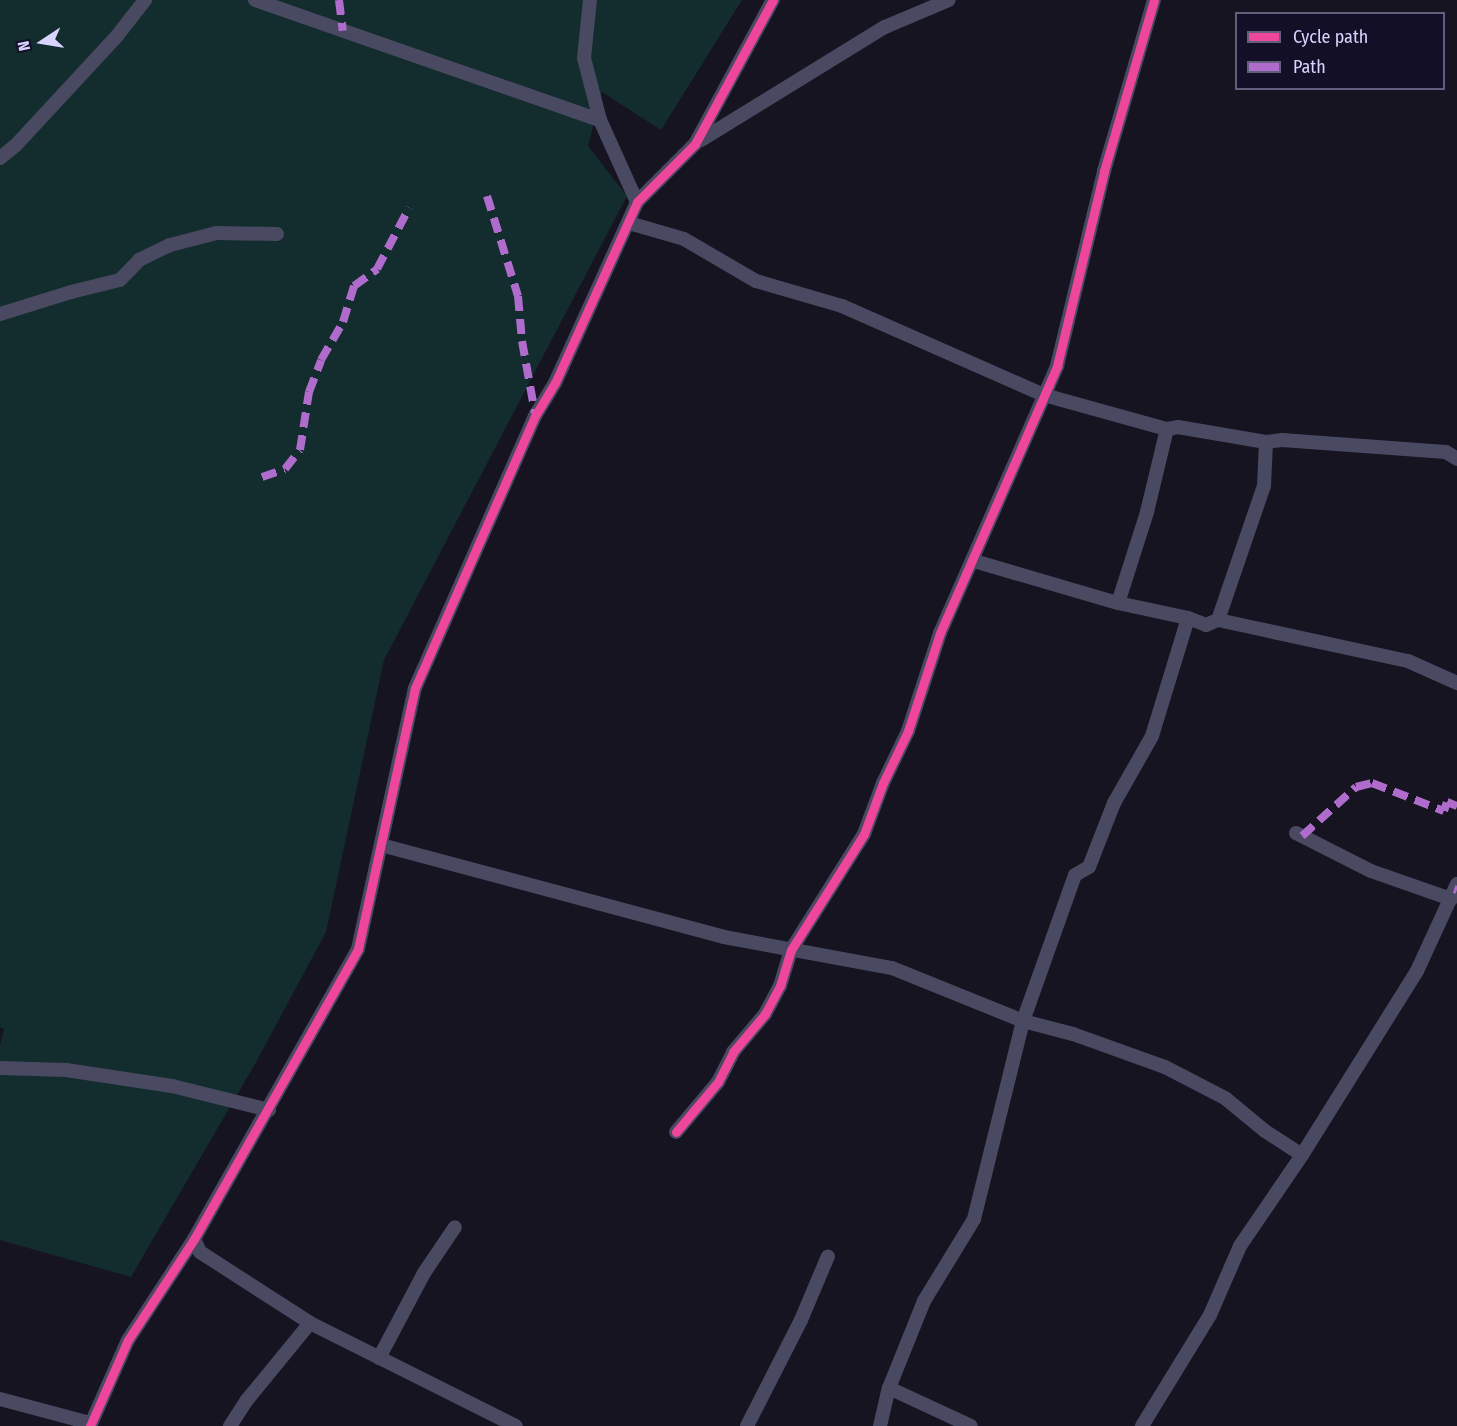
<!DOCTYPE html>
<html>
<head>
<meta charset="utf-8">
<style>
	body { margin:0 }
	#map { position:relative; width:1457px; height:1426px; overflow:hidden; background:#161421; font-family:"Fira Sans Condensed",sans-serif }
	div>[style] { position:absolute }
	.green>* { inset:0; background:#132c2d }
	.minor>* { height:14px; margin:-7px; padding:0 7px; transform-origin:7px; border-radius:7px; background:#4a4962 }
	.quiet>* { height:8px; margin-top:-4px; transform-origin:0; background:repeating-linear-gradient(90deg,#b06ccc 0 15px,transparent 0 23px) }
	.cycleway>* { height:9px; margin:-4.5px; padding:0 4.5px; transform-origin:4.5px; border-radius:4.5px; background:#ed469a }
	span { translate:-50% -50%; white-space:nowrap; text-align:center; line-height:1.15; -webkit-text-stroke:4.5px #130f26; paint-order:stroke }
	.legend { position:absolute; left:1235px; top:12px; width:210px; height:78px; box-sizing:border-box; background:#130f26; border:2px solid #625e7d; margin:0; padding:8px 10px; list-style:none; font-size:18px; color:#d9d4ff }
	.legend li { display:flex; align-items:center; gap:12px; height:30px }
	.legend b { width:30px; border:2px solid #625e7d }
	.north { position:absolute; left:12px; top:12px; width:60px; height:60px; -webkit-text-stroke:4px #130f26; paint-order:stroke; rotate:258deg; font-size:16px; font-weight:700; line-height:24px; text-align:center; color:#d9d4ff }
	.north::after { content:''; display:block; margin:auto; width:21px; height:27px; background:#d9d4ff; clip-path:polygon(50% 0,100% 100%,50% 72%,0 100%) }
</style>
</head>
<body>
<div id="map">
	<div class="green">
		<i style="clip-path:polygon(0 0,742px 0,661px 130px,602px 92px,588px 146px,627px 196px,384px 660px,326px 932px,255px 1064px,131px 1277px,0 1240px,0 1045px,4px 1029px,0 1027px)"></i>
	</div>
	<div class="minor">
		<i style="left:255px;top:0;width:365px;rotate:19.2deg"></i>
		<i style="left:600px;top:120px;width:90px;rotate:65.7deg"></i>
		<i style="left:590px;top:0;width:58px;rotate:95.9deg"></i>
		<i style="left:584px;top:58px;width:64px;rotate:75.5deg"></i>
		<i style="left:701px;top:140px;width:216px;rotate:-31.6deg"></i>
		<i style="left:885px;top:27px;width:69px;rotate:-22.9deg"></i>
		<i style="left:0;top:158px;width:21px;rotate:-39deg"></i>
		<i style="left:16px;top:145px;width:149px;rotate:-47.2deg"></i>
		<i style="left:117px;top:36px;width:46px;rotate:-52.1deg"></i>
		<i style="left:629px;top:223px;width:57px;rotate:16.2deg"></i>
		<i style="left:684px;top:239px;width:83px;rotate:30.3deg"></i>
		<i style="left:756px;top:281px;width:90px;rotate:16.2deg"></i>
		<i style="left:842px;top:306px;width:221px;rotate:23.8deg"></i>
		<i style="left:1044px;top:395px;width:128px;rotate:15.5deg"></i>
		<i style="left:1167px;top:429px;width:11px;rotate:-10deg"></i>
		<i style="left:1178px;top:427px;width:89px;rotate:9.7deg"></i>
		<i style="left:1266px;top:442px;width:16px;rotate:-7deg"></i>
		<i style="left:1282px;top:440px;width:164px;rotate:4.2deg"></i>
		<i style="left:1446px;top:452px;width:13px;rotate:32deg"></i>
		<i style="left:0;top:314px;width:74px;rotate:-17.2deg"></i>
		<i style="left:71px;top:292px;width:50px;rotate:-13.8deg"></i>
		<i style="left:120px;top:280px;width:28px;rotate:-46deg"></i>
		<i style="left:139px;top:260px;width:34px;rotate:-26deg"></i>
		<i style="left:170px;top:245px;width:48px;rotate:-14.6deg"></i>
		<i style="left:216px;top:233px;width:61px;rotate:0.9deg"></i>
		<i style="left:974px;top:561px;width:150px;rotate:16.3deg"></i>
		<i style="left:1118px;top:603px;width:72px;rotate:12.1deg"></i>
		<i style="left:1188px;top:618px;width:19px;rotate:21deg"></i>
		<i style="left:1206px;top:625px;width:13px;rotate:-23deg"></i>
		<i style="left:1218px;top:620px;width:194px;rotate:12.2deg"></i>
		<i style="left:1408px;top:661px;width:54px;rotate:24.2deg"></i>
		<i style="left:1118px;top:603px;width:96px;rotate:-72.3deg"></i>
		<i style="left:1147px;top:512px;width:85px;rotate:-76.5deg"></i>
		<i style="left:1218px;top:620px;width:142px;rotate:-71.1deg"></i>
		<i style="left:1264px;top:486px;width:44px;rotate:-87.4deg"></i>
		<i style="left:1296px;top:833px;width:84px;rotate:26.9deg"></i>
		<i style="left:1371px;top:871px;width:85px;rotate:19.3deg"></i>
		<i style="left:381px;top:845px;width:355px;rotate:15deg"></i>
		<i style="left:724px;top:937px;width:171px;rotate:10.5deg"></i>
		<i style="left:892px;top:968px;width:141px;rotate:22deg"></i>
		<i style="left:1023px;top:1021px;width:52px;rotate:14.6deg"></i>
		<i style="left:1073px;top:1034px;width:98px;rotate:19.7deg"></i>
		<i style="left:1165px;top:1067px;width:68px;rotate:27.3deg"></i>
		<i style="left:1225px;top:1098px;width:52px;rotate:39.5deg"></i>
		<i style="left:1265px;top:1131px;width:44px;rotate:33deg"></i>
		<i style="left:0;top:1068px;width:66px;rotate:1.7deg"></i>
		<i style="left:66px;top:1070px;width:107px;rotate:8.6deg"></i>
		<i style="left:172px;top:1086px;width:100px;rotate:13.9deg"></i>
		<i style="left:676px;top:1132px;width:65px;rotate:-50deg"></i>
		<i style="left:718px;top:1082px;width:34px;rotate:-63deg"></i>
		<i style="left:733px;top:1052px;width:50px;rotate:-49.9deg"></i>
		<i style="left:765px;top:1014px;width:32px;rotate:-62deg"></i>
		<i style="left:780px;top:986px;width:38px;rotate:-73deg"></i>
		<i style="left:791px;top:950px;width:137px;rotate:-57.8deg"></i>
		<i style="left:864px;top:834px;width:54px;rotate:-69.6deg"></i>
		<i style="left:883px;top:783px;width:58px;rotate:-64.3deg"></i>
		<i style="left:908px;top:731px;width:103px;rotate:-71.9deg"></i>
		<i style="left:940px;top:633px;width:292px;rotate:-66.3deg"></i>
		<i style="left:1057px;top:366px;width:201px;rotate:-76.4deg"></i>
		<i style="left:1104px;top:171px;width:178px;rotate:-73.7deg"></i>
		<i style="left:194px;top:1239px;width:14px;rotate:65deg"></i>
		<i style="left:200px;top:1252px;width:131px;rotate:32.8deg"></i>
		<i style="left:310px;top:1323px;width:230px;rotate:26.6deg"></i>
		<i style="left:379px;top:1358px;width:96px;rotate:-62.1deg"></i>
		<i style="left:424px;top:1273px;width:55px;rotate:-56deg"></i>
		<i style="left:889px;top:1388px;width:90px;rotate:24.9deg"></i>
		<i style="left:0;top:1399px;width:93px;rotate:14.9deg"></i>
		<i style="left:90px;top:1426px;width:94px;rotate:-66.2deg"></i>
		<i style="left:128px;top:1340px;width:121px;rotate:-56.8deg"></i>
		<i style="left:194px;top:1239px;width:333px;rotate:-60.5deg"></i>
		<i style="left:358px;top:949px;width:267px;rotate:-77.7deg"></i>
		<i style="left:415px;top:688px;width:297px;rotate:-66.2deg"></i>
		<i style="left:535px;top:416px;width:39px;rotate:-59deg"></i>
		<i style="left:555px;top:383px;width:199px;rotate:-65.6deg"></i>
		<i style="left:637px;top:202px;width:82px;rotate:-45deg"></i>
		<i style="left:695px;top:144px;width:164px;rotate:-61.6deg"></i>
		<i style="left:230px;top:1426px;width:31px;rotate:-57deg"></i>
		<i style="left:247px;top:1400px;width:99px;rotate:-50.7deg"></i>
		<i style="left:747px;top:1426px;width:119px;rotate:-63deg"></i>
		<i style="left:801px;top:1320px;width:69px;rotate:-67.1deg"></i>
		<i style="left:880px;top:1426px;width:39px;rotate:-77deg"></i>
		<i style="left:889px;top:1388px;width:94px;rotate:-68.1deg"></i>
		<i style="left:924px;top:1301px;width:96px;rotate:-58.6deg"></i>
		<i style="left:974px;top:1219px;width:204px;rotate:-76.1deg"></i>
		<i style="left:1023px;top:1021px;width:155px;rotate:-70.4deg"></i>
		<i style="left:1075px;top:875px;width:16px;rotate:-30deg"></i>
		<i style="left:1089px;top:867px;width:69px;rotate:-68.7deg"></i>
		<i style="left:1114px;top:803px;width:77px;rotate:-60.4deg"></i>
		<i style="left:1152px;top:736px;width:123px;rotate:-73deg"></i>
		<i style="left:1142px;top:1426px;width:130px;rotate:-58.5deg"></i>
		<i style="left:1210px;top:1315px;width:75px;rotate:-66.5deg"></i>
		<i style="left:1240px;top:1246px;width:110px;rotate:-55.7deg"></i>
		<i style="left:1302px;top:1155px;width:217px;rotate:-58deg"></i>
		<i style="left:1417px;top:971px;width:96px;rotate:-65.3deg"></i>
	</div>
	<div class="quiet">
		<i style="left:339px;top:0;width:31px;rotate:83deg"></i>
		<i style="left:487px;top:196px;width:105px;rotate:72.8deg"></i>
		<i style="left:518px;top:296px;width:45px;rotate:84.9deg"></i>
		<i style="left:522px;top:341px;width:73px;rotate:79.8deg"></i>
		<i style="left:262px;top:477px;width:24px;rotate:-19deg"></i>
		<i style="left:285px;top:469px;width:24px;rotate:-52deg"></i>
		<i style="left:300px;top:450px;width:59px;rotate:-81.2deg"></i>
		<i style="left:309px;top:392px;width:34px;rotate:-69deg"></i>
		<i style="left:321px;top:360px;width:44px;rotate:-59.9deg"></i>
		<i style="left:343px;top:322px;width:38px;rotate:-73deg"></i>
		<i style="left:354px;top:286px;width:29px;rotate:-36deg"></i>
		<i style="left:377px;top:269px;width:69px;rotate:-62.3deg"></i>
		<i style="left:1302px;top:836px;width:73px;rotate:-42.2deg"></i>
		<i style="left:1356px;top:787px;width:16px;rotate:-14deg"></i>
		<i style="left:1372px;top:783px;width:77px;rotate:21.3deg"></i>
		<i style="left:1444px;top:811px;width:9px;rotate:-72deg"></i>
		<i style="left:1447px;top:802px;width:11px;rotate:22deg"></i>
		<i style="left:1454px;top:889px;width:3px;rotate:18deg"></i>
	</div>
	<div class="cycleway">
		<i style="left:676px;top:1132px;width:65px;rotate:-50deg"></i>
		<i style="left:718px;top:1082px;width:34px;rotate:-63deg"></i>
		<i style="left:733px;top:1052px;width:50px;rotate:-49.9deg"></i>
		<i style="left:765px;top:1014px;width:32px;rotate:-62deg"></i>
		<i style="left:780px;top:986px;width:38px;rotate:-73deg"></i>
		<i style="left:791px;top:950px;width:137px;rotate:-57.8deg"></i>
		<i style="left:864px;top:834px;width:54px;rotate:-69.6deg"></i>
		<i style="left:883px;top:783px;width:58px;rotate:-64.3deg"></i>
		<i style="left:908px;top:731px;width:103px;rotate:-71.9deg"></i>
		<i style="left:940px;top:633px;width:292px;rotate:-66.3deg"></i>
		<i style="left:1057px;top:366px;width:201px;rotate:-76.4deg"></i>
		<i style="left:1104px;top:171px;width:178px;rotate:-73.7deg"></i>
		<i style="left:90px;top:1426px;width:94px;rotate:-66.2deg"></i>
		<i style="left:128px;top:1340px;width:121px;rotate:-56.8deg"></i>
		<i style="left:194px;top:1239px;width:333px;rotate:-60.5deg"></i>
		<i style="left:358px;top:949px;width:267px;rotate:-77.7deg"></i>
		<i style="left:415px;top:688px;width:297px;rotate:-66.2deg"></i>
		<i style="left:535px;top:416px;width:39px;rotate:-59deg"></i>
		<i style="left:555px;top:383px;width:199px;rotate:-65.6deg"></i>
		<i style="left:637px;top:202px;width:82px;rotate:-45deg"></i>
		<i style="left:695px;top:144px;width:164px;rotate:-61.6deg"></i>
	</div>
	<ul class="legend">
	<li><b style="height:8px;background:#ed469a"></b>Cycle path</li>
	<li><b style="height:8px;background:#b06ccc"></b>Path</li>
	</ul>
	<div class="north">N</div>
</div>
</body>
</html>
